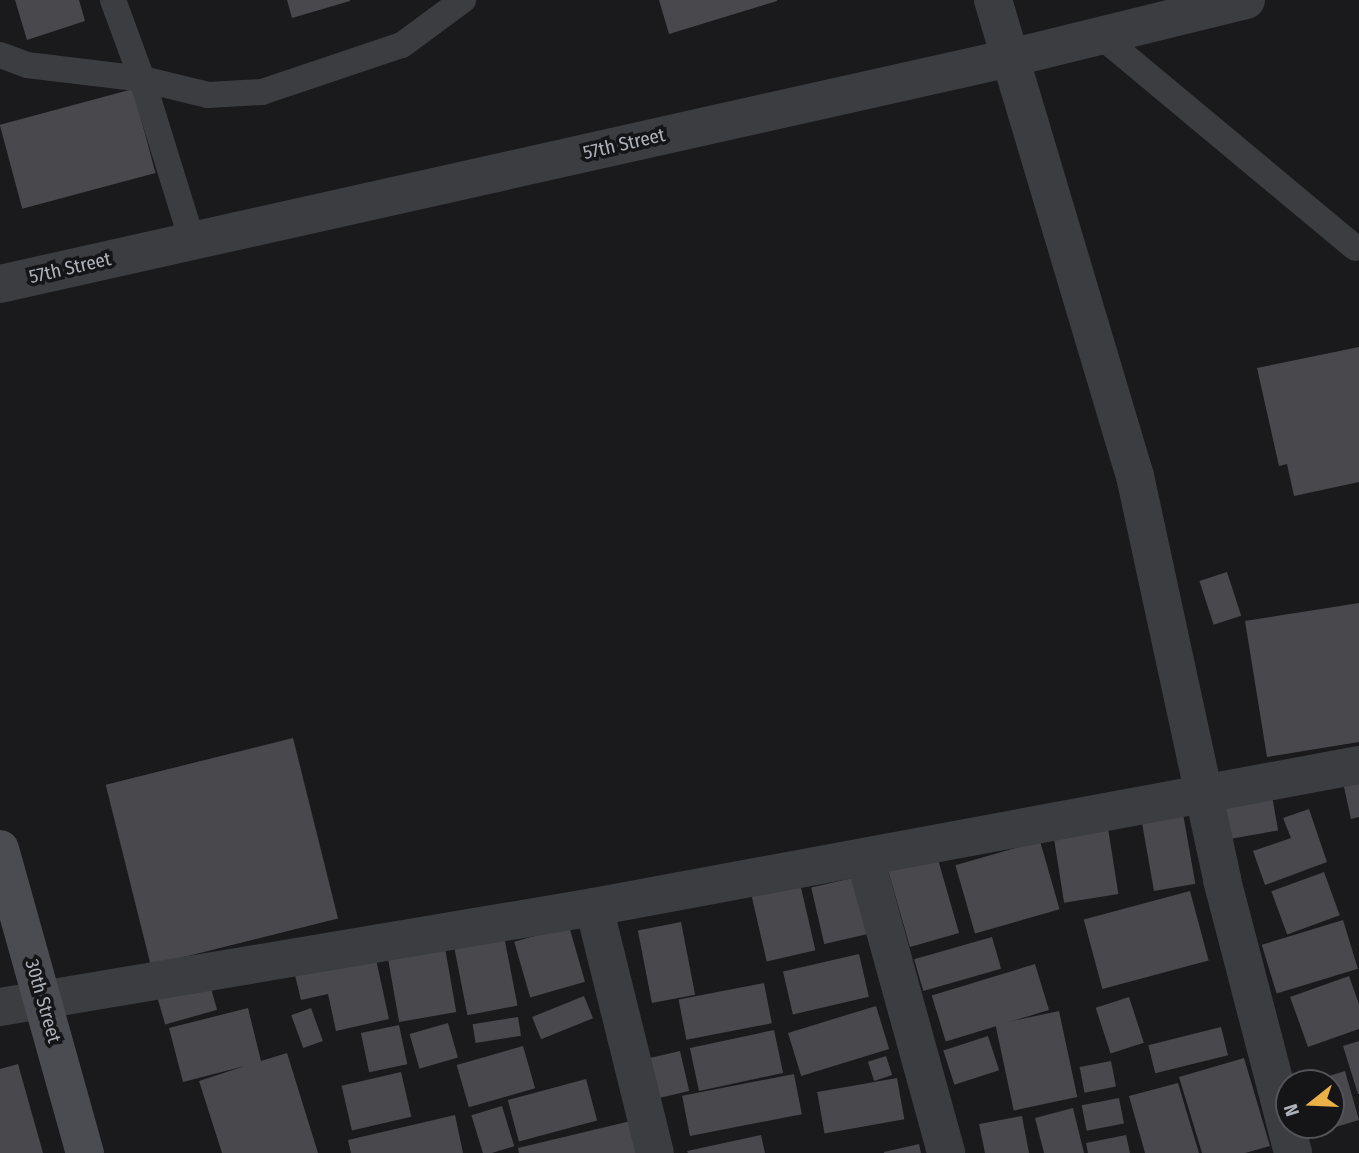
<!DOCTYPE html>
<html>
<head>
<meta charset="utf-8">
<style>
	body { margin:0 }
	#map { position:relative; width:1359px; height:1153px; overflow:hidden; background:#1a1a1d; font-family:"Fira Sans Condensed",sans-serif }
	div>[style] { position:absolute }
	.building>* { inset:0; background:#48484d; transform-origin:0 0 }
	.service>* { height:26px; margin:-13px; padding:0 13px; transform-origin:13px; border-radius:13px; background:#3c3d41 }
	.minor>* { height:38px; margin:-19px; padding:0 19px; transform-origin:19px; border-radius:19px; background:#3c3d41 }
	.secondary>* { height:38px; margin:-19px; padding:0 19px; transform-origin:19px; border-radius:19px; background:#4a4c51 }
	span { translate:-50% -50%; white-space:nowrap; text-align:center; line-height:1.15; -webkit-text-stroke:7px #151518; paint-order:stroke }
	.street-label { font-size:19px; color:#aeb2bb }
	.north { position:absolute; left:1275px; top:1069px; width:70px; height:70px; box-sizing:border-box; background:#151518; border:2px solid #525459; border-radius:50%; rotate:252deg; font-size:19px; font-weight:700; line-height:28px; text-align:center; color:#aeb2bb }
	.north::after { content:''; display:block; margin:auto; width:24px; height:32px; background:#e9b146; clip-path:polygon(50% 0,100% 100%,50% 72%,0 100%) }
</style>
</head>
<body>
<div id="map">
	<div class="building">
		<i style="clip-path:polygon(15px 0,79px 0,85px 21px,27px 40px)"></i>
		<i style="clip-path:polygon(287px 0,350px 0,350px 1px,292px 18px)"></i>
		<i style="clip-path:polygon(659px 0,777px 0,777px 1px,669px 34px)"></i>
		<i style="left:133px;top:89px;width:87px;height:138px;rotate:75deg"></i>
		<i style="clip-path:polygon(1359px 347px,1359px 482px,1294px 496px,1287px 464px,1279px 466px,1257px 368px)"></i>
		<i style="left:1227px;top:572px;width:46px;height:29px;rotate:72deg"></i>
		<i style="clip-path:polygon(1359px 603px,1359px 742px,1267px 757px,1245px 621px)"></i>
		<i style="left:293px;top:738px;width:186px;height:193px;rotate:76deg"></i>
		<i style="clip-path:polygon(1359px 775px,1359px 817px,1351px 819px,1342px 778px)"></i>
		<i style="left:1271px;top:790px;width:41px;height:52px;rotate:80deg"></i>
		<i style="left:1182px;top:808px;width:77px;height:42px;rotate:80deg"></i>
		<i style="clip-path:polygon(1309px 809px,1327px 862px,1265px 885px,1253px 851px,1291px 838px,1283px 818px)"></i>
		<i style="left:1107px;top:822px;width:73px;height:55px;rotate:81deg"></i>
		<i style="left:1040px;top:841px;width:71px;height:88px;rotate:74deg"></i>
		<i style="left:937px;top:856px;width:80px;height:51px;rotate:74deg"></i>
		<i style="left:1324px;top:872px;width:46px;height:56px;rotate:70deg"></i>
		<i style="left:857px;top:877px;width:58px;height:47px;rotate:77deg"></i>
		<i style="left:799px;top:879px;width:73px;height:50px;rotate:77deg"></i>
		<i style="left:1190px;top:891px;width:72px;height:110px;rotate:75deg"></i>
		<i style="left:1343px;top:920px;width:51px;height:85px;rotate:73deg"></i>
		<i style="left:681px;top:922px;width:74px;height:44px;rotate:79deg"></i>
		<i style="left:569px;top:926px;width:58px;height:57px;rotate:74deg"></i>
		<i style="left:503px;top:931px;width:76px;height:51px;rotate:79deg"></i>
		<i style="left:992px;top:937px;width:33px;height:81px;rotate:74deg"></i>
		<i style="left:445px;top:948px;width:65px;height:58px;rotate:80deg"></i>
		<i style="clip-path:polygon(374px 950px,389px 1019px,336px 1031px,328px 994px,301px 1000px,293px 967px)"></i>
		<i style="left:859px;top:954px;width:44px;height:78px;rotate:77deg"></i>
		<i style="left:1035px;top:964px;width:48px;height:108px;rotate:73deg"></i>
		<i style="clip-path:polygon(1349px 976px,1359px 1004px,1359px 1029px,1308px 1047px,1290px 997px)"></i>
		<i style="left:208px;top:978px;width:33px;height:54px;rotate:74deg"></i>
		<i style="left:764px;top:983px;width:41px;height:87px;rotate:79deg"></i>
		<i style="left:584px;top:996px;width:24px;height:56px;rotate:68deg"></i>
		<i style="left:1129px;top:997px;width:48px;height:35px;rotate:72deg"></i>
		<i style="left:876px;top:1006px;width:45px;height:92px;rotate:73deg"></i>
		<i style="clip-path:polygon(248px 1008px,261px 1061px,287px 1053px,318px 1153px,222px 1153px,199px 1081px,245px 1066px,183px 1082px,169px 1028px)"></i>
		<i style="left:311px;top:1008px;width:35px;height:21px;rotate:70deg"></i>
		<i style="left:1059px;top:1011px;width:88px;height:65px;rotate:78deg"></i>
		<i style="left:518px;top:1017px;width:19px;height:46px;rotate:81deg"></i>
		<i style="left:448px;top:1023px;width:36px;height:40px;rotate:74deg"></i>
		<i style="left:399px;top:1025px;width:40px;height:39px;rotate:78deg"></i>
		<i style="left:1221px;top:1027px;width:29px;height:75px;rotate:76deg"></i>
		<i style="left:774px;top:1030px;width:44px;height:86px;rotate:78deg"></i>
		<i style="left:988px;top:1036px;width:36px;height:47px;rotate:72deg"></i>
		<i style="clip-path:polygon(1359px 1041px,1359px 1094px,1358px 1094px,1343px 1046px)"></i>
		<i style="left:523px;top:1046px;width:44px;height:69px;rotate:74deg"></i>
		<i style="left:680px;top:1051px;width:41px;height:41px;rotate:77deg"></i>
		<i style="left:886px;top:1056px;width:20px;height:19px;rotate:72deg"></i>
		<i style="clip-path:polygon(1244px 1058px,1270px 1146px,1245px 1153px,1202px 1153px,1179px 1077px)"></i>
		<i style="left:1111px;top:1061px;width:26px;height:32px;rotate:79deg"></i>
		<i style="clip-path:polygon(18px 1064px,43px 1153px,0 1153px,0 1069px)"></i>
		<i style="clip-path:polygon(1345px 1071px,1359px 1120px,1319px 1132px,1317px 1125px,1331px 1125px,1331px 1083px,1309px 1082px)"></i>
		<i style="left:401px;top:1072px;width:46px;height:61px;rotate:77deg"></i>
		<i style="left:794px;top:1074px;width:41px;height:114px;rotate:79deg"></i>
		<i style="left:897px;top:1078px;width:42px;height:81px;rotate:80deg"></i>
		<i style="left:586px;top:1079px;width:43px;height:81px;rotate:75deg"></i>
		<i style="clip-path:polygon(1178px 1083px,1199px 1153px,1145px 1153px,1129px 1096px)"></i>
		<i style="left:1119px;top:1098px;width:26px;height:38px;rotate:79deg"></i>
		<i style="left:502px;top:1106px;width:42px;height:32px;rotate:73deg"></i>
		<i style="clip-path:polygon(1073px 1108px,1084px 1153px,1044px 1153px,1035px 1118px)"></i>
		<i style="clip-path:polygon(455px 1115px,463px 1153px,351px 1153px,348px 1140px)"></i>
		<i style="clip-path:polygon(1022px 1116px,1029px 1153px,985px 1153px,979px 1124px)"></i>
		<i style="clip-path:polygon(639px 1119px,647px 1153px,519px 1153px,518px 1148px)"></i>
		<i style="clip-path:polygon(761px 1135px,765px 1153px,688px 1153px,687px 1151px)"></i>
		<i style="clip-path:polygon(1126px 1135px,1130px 1153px,1088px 1153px,1086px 1143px)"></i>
		<i style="clip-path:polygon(919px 1144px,921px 1153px,884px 1153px,884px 1152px)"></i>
	</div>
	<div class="service">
		<i style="left:1101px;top:36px;width:331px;rotate:39.8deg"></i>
		<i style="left:0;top:55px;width:29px;rotate:20deg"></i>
		<i style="left:27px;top:65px;width:116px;rotate:6.9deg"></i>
		<i style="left:142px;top:79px;width:84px;rotate:-110.2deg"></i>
		<i style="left:142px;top:79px;width:68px;rotate:13.6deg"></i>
		<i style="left:208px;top:95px;width:54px;rotate:-3.2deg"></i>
		<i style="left:262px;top:92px;width:148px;rotate:-18.6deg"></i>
		<i style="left:402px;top:45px;width:76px;rotate:-36.4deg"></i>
		<i style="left:142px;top:79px;width:170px;rotate:72.8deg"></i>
	</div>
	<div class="minor">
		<i style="left:993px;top:0;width:497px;rotate:73.4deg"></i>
		<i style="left:1135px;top:476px;width:413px;rotate:77.8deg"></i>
		<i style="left:1222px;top:880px;width:282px;rotate:75.4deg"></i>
		<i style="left:0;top:284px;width:1035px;rotate:-12.61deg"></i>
		<i style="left:1010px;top:58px;width:243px;rotate:-13.8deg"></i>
		<i style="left:865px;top:858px;width:306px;rotate:74.6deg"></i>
		<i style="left:594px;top:907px;width:253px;rotate:76.1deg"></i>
		<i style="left:0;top:1007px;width:602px;rotate:-9.56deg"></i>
		<i style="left:594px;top:907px;width:778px;rotate:-10.52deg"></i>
	</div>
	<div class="secondary">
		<i style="left:0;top:849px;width:316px;rotate:74.4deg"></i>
	</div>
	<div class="street-label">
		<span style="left:624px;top:144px;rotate:-13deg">57th Street</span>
		<span style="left:70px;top:268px;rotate:-13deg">57th Street</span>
		<span style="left:43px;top:1001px;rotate:74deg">30th Street</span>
	</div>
	<div class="north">N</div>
</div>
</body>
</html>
